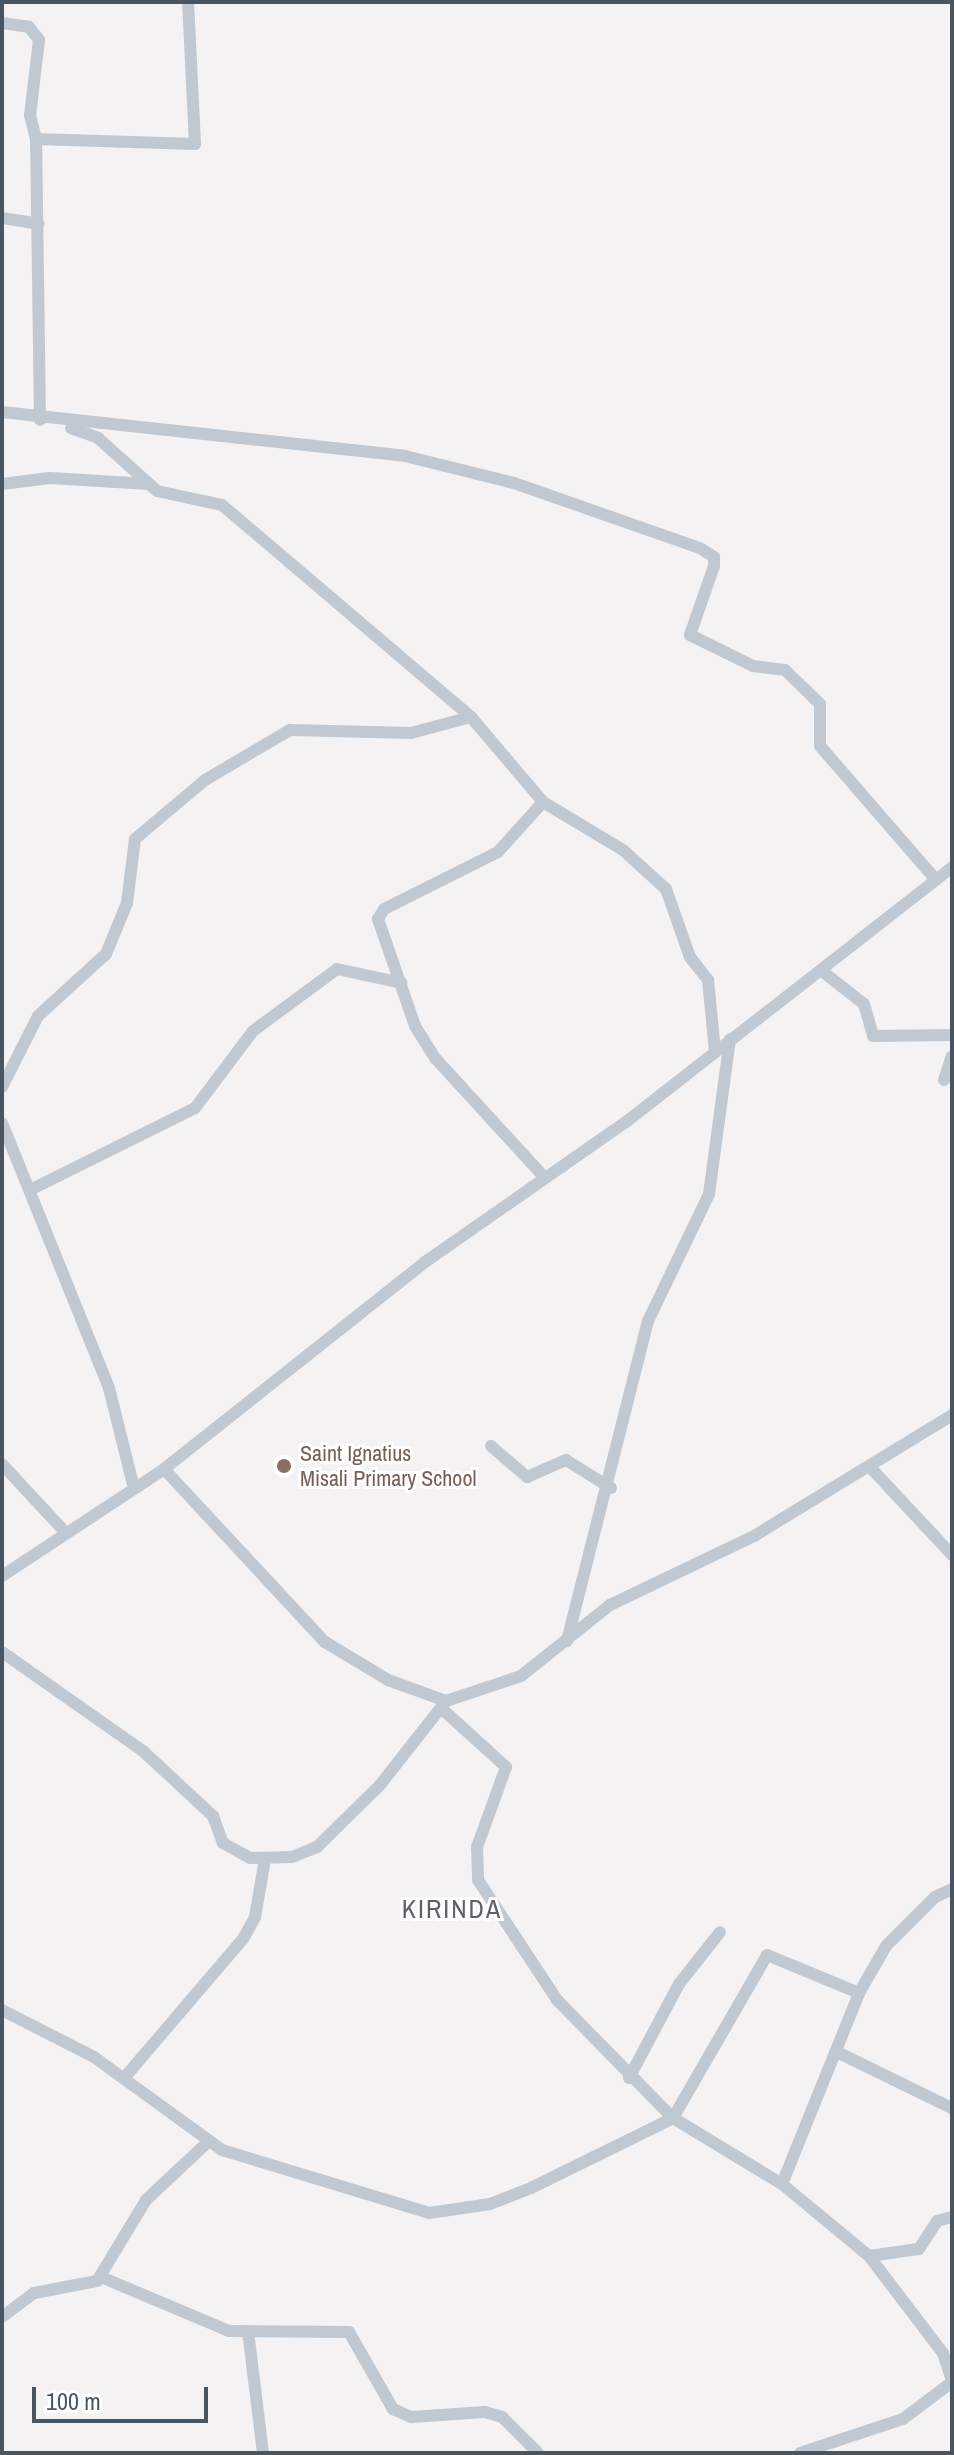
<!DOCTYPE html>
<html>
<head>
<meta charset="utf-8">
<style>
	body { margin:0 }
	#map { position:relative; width:954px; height:2455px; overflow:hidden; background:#f4f2f2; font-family:"Archivo Narrow",sans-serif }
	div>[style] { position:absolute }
	.street>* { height:12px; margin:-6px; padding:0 6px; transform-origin:6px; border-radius:6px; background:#c0c9d2 }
	.dots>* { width:22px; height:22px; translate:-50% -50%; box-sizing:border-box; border:4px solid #fff; border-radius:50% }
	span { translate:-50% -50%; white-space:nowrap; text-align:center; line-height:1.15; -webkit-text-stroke:6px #fff; paint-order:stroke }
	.education-label { font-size:22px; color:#785e54 }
	.left { translate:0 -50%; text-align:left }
	.quarter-label { font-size:26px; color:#5e6267; letter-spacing:2px }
	.frame { position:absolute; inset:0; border:4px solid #495561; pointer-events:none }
	.scale { position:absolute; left:32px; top:2387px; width:176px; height:36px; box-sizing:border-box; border:4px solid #495561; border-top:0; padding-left:10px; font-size:24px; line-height:28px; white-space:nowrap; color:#495561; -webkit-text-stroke:6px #fff; paint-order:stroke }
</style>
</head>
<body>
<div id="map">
	<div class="street">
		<i style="left:2px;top:23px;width:27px;rotate:8deg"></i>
		<i style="left:29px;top:27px;width:16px;rotate:52deg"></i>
		<i style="left:39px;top:40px;width:76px;rotate:96.8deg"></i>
		<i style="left:30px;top:115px;width:25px;rotate:76deg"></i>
		<i style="left:2px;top:218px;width:37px;rotate:9deg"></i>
		<i style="left:2px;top:412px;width:405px;rotate:6.2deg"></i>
		<i style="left:405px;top:456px;width:112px;rotate:13.9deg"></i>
		<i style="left:514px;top:483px;width:197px;rotate:19.3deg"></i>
		<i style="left:700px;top:548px;width:17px;rotate:33deg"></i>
		<i style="left:714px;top:557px;width:9px;rotate:90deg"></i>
		<i style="left:714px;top:566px;width:73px;rotate:109.2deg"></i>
		<i style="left:690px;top:635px;width:70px;rotate:26.2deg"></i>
		<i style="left:753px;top:666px;width:32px;rotate:7deg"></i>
		<i style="left:785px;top:670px;width:49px;rotate:44.2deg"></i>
		<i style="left:820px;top:704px;width:42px;rotate:90deg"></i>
		<i style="left:820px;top:746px;width:177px;rotate:49.1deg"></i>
		<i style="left:40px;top:420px;width:281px;rotate:-90.8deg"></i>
		<i style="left:36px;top:139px;width:159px;rotate:1.8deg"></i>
		<i style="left:195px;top:144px;width:142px;rotate:-92.8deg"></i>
		<i style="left:71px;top:428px;width:29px;rotate:20deg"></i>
		<i style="left:98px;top:438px;width:79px;rotate:41.9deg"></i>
		<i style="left:157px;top:491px;width:66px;rotate:12.2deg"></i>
		<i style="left:222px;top:505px;width:327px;rotate:40.4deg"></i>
		<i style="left:471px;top:717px;width:111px;rotate:49.7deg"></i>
		<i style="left:543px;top:802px;width:93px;rotate:31deg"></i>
		<i style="left:623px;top:850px;width:58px;rotate:42.2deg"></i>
		<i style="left:666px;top:889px;width:72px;rotate:70.6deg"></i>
		<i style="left:690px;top:957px;width:29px;rotate:52deg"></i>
		<i style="left:708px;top:980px;width:71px;rotate:84.4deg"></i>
		<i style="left:2px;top:484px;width:48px;rotate:-7.1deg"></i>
		<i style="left:50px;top:478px;width:99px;rotate:3.5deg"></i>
		<i style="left:543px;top:802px;width:67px;rotate:132deg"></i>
		<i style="left:498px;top:852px;width:127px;rotate:153.4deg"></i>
		<i style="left:384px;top:909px;width:12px;rotate:121deg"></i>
		<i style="left:378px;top:919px;width:113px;rotate:70.9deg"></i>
		<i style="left:415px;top:1026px;width:39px;rotate:58deg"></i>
		<i style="left:436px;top:1059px;width:160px;rotate:47.5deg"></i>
		<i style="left:822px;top:971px;width:53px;rotate:38.2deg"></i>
		<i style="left:864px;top:1004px;width:33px;rotate:74deg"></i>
		<i style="left:873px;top:1036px;width:79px;rotate:-0.7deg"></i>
		<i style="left:944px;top:1080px;width:25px;rotate:-72deg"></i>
		<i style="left:2px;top:1087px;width:80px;rotate:-63.1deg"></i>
		<i style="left:38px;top:1016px;width:92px;rotate:-42.4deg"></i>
		<i style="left:106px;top:954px;width:55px;rotate:-67.6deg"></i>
		<i style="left:127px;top:903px;width:64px;rotate:-82.9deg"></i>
		<i style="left:135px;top:839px;width:92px;rotate:-40.1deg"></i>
		<i style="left:205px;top:780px;width:99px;rotate:-30.5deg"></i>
		<i style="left:290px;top:730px;width:121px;rotate:1.4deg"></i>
		<i style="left:411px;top:733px;width:62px;rotate:-14.9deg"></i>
		<i style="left:2px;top:1123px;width:286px;rotate:68deg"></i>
		<i style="left:109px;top:1388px;width:103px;rotate:76deg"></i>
		<i style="left:30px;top:1190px;width:184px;rotate:-26.4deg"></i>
		<i style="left:195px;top:1108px;width:96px;rotate:-53deg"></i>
		<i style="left:253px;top:1031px;width:104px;rotate:-36.4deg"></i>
		<i style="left:337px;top:969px;width:66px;rotate:12.2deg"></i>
		<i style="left:491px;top:1446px;width:48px;rotate:40.7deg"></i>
		<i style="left:527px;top:1477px;width:43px;rotate:-23.6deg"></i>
		<i style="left:566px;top:1460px;width:53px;rotate:31.9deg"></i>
		<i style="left:2px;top:1464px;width:94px;rotate:47.2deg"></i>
		<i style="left:870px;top:1467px;width:120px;rotate:47deg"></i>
		<i style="left:164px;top:1469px;width:236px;rotate:47.1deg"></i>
		<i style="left:325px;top:1642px;width:74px;rotate:31.1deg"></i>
		<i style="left:388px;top:1680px;width:62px;rotate:19.9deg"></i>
		<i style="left:446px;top:1701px;width:79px;rotate:-18.4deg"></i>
		<i style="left:521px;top:1676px;width:114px;rotate:-38.6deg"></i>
		<i style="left:610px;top:1605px;width:160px;rotate:-25.6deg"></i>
		<i style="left:754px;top:1536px;width:232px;rotate:-31.4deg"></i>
		<i style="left:2px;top:1576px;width:194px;rotate:-33.4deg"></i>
		<i style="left:164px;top:1469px;width:333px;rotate:-38.4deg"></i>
		<i style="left:425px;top:1262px;width:245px;rotate:-34.9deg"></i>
		<i style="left:626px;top:1122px;width:414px;rotate:-38deg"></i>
		<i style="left:567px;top:1641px;width:330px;rotate:-75.8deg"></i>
		<i style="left:648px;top:1321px;width:141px;rotate:-64.3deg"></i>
		<i style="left:709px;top:1194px;width:156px;rotate:-82.3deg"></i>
		<i style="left:2px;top:1652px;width:172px;rotate:35.1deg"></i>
		<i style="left:143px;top:1751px;width:96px;rotate:42.9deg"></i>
		<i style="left:213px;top:1816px;width:29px;rotate:70deg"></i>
		<i style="left:223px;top:1843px;width:31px;rotate:29deg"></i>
		<i style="left:250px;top:1858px;width:42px;rotate:-1.4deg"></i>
		<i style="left:292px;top:1857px;width:27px;rotate:-22deg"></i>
		<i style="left:317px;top:1847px;width:88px;rotate:-44.5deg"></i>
		<i style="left:380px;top:1785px;width:107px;rotate:-51.8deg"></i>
		<i style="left:441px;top:1708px;width:88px;rotate:42.2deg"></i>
		<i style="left:506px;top:1767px;width:85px;rotate:109.9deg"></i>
		<i style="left:477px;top:1847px;width:33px;rotate:88deg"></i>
		<i style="left:478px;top:1880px;width:144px;rotate:56.6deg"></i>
		<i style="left:557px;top:2000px;width:165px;rotate:45.5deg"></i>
		<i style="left:673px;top:2118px;width:188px;rotate:-60deg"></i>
		<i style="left:767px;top:1955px;width:100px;rotate:22.4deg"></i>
		<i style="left:2px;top:2010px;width:103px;rotate:27.1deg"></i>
		<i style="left:94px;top:2057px;width:158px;rotate:36deg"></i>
		<i style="left:222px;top:2150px;width:216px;rotate:16.9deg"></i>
		<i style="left:429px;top:2213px;width:62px;rotate:-8.4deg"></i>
		<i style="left:490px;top:2204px;width:44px;rotate:-21.3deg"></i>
		<i style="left:531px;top:2188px;width:158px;rotate:-26.2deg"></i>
		<i style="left:673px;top:2118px;width:127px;rotate:31.2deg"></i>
		<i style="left:782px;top:2184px;width:113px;rotate:39.6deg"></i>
		<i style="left:869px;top:2256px;width:122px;rotate:52.7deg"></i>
		<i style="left:943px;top:2353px;width:28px;rotate:72deg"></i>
		<i style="left:839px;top:2053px;width:126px;rotate:26deg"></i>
		<i style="left:125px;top:2077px;width:182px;rotate:-49.5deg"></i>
		<i style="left:243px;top:1939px;width:25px;rotate:-61deg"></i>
		<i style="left:255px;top:1917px;width:59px;rotate:-80.2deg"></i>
		<i style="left:629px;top:2078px;width:106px;rotate:-62deg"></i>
		<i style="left:679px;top:1984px;width:66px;rotate:-51.7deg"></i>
		<i style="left:782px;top:2184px;width:206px;rotate:-68deg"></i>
		<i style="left:859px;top:1993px;width:54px;rotate:-60.1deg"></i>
		<i style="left:886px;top:1946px;width:69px;rotate:-45deg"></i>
		<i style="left:935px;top:1897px;width:19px;rotate:-25deg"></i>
		<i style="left:869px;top:2256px;width:50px;rotate:-8deg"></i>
		<i style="left:919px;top:2249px;width:33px;rotate:-57deg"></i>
		<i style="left:937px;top:2221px;width:16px;rotate:-15deg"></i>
		<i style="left:101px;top:2277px;width:139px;rotate:22.9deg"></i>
		<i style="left:229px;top:2331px;width:120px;rotate:0.5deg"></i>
		<i style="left:349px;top:2332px;width:89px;rotate:60.3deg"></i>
		<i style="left:393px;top:2409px;width:20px;rotate:24deg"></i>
		<i style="left:411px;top:2417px;width:74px;rotate:-3.9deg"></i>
		<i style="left:485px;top:2412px;width:18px;rotate:16deg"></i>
		<i style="left:502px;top:2417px;width:51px;rotate:45deg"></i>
		<i style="left:2px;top:2317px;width:40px;rotate:-37deg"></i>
		<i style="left:34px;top:2293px;width:64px;rotate:-10.8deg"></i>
		<i style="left:97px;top:2281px;width:95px;rotate:-58.8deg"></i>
		<i style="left:146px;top:2200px;width:86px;rotate:-43.1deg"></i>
		<i style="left:248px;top:2331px;width:123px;rotate:83deg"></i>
		<i style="left:800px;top:2453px;width:108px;rotate:-18.3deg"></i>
		<i style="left:903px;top:2419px;width:61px;rotate:-37.1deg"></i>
	</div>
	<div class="dots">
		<i style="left:284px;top:1466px;background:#8d6e63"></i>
	</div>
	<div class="education-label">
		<span class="left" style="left:300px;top:1466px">Saint Ignatius<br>Misali Primary School</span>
	</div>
	<div class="quarter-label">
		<span style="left:452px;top:1909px">KIRINDA</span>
	</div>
	<div class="frame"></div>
	<div class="scale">100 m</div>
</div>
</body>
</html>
